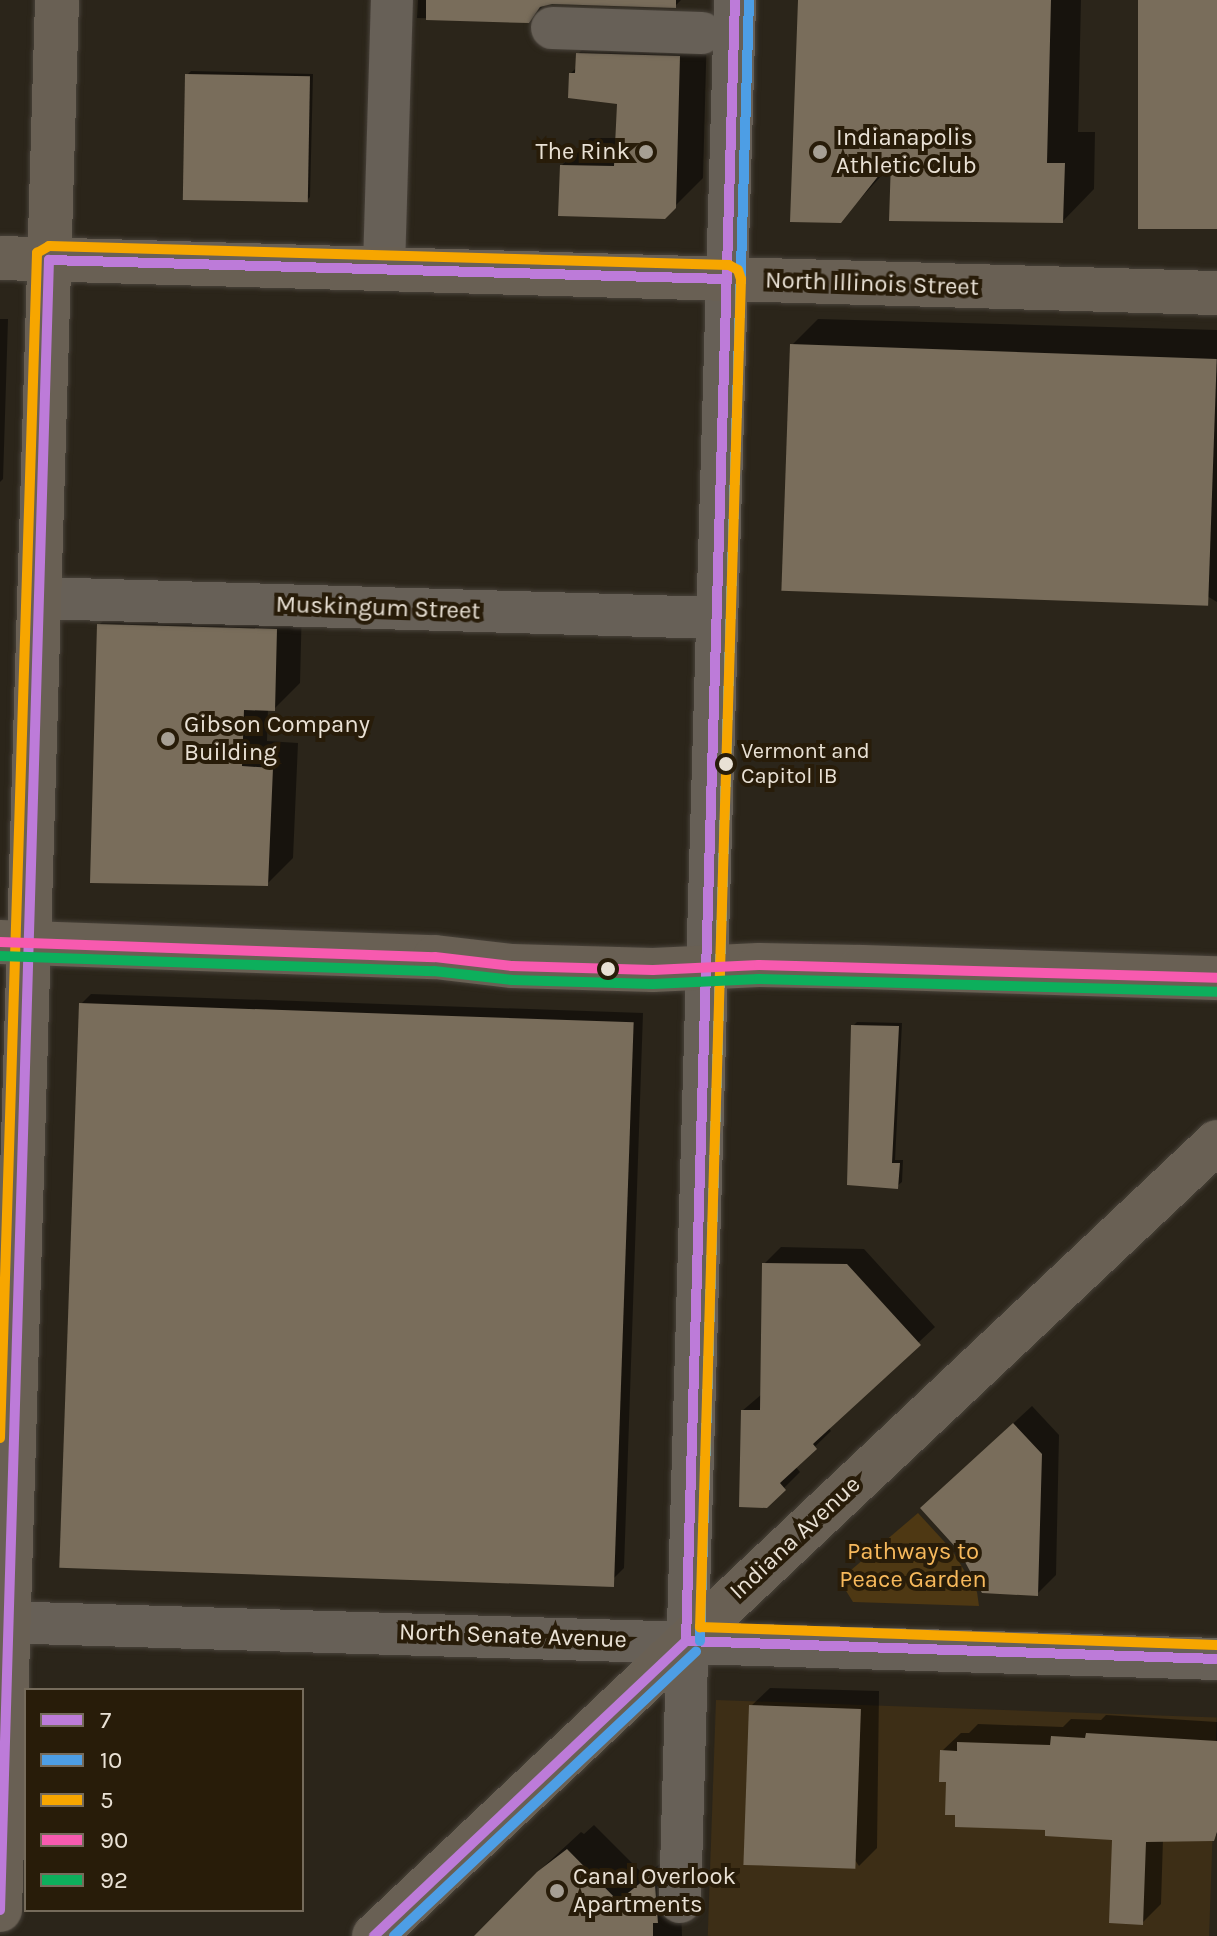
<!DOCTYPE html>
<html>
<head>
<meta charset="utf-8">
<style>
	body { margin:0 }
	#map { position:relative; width:1217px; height:1936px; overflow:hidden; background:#2b251a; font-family:Karla,sans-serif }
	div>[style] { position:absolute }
	.built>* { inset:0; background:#3d2e16; transform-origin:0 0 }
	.green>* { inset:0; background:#4e3813 }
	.shadow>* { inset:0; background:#0007 }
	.building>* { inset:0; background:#796d5b; transform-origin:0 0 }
	.roads { filter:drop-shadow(0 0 2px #48423a) drop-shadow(0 0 2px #48423a) }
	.minor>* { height:42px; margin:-21px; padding:0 21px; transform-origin:21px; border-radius:21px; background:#676057 }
	.major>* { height:44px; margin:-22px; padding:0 22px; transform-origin:22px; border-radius:22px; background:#696054 }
	.bus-1>* { height:10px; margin:-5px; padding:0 5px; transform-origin:5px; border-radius:5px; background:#bd7bd9 }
	.bus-2>* { height:10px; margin:-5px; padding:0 5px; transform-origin:5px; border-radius:5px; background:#4d9ee5 }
	.bus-3>* { height:10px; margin:-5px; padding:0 5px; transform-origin:5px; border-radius:5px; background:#f7a600 }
	.bus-4>* { height:10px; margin:-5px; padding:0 5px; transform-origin:5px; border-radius:5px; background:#f75aaf }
	.bus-5>* { height:10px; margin:-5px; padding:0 5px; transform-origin:5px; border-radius:5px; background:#0daf5c }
	.dots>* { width:22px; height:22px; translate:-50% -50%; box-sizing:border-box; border:4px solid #281c09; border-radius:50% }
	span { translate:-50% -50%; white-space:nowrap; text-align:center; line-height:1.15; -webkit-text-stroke:8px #281c09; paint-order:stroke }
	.bus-label { font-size:22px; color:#e9e1d5 }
	.left { translate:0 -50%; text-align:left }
	.poi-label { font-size:24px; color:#e9e1d5 }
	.right { translate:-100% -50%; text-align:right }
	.street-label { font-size:24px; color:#e9e1d5 }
	.park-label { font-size:24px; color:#f7b95c }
	.legend { position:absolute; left:24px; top:1688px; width:280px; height:224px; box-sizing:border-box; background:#281c09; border:2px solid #756b5b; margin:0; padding:10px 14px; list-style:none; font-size:24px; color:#e9e1d5 }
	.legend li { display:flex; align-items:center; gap:16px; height:40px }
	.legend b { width:40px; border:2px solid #756b5b }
</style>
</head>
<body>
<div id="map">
	<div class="built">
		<i style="left:716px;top:1700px;width:501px;height:236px;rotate:2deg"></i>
	</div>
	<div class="green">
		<i style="clip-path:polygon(918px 1513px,952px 1550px,977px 1592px,979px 1606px,853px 1602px,843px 1586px,844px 1576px)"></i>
	</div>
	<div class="shadow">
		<i style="clip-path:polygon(418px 0,681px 0,675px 6px,546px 4px,528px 21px,417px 18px)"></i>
		<i style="clip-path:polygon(800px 0,1081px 0,1078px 132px,1095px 132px,1094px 189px,1063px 221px,893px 163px,840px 221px)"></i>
		<i style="clip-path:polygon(606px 26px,707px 29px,703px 178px,664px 217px,562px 165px,590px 138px,618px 138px,619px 102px,571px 73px,578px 66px,578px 54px)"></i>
		<i style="clip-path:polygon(191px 71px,313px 74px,310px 197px,306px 201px,187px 75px)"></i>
		<i style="clip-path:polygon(0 319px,8px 319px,3px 479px,0 482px)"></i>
		<i style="clip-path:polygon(818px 319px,1217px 330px,1217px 602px,792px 345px)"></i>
		<i style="clip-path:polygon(125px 599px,302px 604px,300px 683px,274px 709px,268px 709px,267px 741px,298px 743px,293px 858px,267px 884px,99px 625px)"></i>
		<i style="clip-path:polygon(91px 994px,643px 1013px,624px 1568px,614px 1578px,81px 1004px)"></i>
		<i style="clip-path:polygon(857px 1022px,902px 1023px,895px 1160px,903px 1160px,902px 1182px,897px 1186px,853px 1026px)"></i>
		<i style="clip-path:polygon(781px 1247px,864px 1249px,935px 1327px,828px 1427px,831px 1431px,795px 1466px,800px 1472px,766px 1506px,742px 1411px,762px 1394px,764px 1264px)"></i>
		<i style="clip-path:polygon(1032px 1406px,1059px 1435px,1056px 1575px,1037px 1594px,941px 1490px)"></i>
		<i style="clip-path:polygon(770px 1688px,879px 1691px,877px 1848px,859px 1866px,751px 1706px)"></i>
		<i style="clip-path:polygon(1106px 1715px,1217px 1722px,1217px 1834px,1213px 1839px,1163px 1839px,1161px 1904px,1142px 1923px,1114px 1838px,1047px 1828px,948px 1780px,942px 1751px,961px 1733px,969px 1733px,978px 1724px,1063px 1727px,1071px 1719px,1101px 1720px)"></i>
		<i style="clip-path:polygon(594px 1825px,645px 1876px,679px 1848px,682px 1936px,477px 1936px,527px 1882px,581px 1832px,584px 1834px)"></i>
	</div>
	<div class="building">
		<i style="clip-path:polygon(426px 0,676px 0,676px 8px,552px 4px,540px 7px,529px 23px,426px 20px)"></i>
		<i style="clip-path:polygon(798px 0,1051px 0,1047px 163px,1065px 163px,1063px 223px,889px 221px,891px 160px,841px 223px,790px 222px)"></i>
		<i style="left:1138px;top:0;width:79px;height:229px"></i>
		<i style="clip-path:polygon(576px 53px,680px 56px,676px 208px,665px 219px,558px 216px,560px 165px,614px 166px,617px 104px,568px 98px,569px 73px,575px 73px)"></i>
		<i style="left:185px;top:74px;width:125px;height:126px;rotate:1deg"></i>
		<i style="left:790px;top:344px;width:427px;height:247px;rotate:2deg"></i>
		<i style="clip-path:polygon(97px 624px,277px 629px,275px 711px,244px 710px,242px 766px,273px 768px,268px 886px,90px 883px)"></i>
		<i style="left:79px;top:1003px;width:555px;height:565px;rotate:2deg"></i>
		<i style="clip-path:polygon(851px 1025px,899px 1026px,892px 1163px,900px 1163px,898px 1189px,847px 1185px)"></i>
		<i style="clip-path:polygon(762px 1263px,847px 1264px,921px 1345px,813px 1444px,817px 1449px,780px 1483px,786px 1490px,767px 1508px,739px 1507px,741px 1410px,760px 1410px)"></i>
		<i style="clip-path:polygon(1013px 1423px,1042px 1454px,1038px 1596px,982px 1593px,959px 1551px,920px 1508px)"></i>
		<i style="left:749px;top:1705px;width:112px;height:160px;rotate:2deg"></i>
		<i style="clip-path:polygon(1086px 1733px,1217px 1741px,1217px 1832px,1214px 1841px,1146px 1842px,1143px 1925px,1109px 1923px,1112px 1840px,1045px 1836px,1045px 1830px,955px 1827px,955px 1815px,945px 1815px,946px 1782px,939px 1782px,940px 1750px,957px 1751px,957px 1742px,1050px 1745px,1051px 1736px,1085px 1738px)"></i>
		<i style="clip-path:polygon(567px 1849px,618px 1901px,654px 1872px,658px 1923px,653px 1923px,653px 1936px,474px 1936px,537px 1872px)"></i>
	</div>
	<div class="roads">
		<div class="minor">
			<i style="left:552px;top:28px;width:150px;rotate:1.9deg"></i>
			<i style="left:384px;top:267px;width:267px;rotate:-88.3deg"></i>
			<i style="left:39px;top:598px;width:678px;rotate:1.69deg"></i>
			<i style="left:0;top:1622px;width:1218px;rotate:1.74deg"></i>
			<i style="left:680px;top:1902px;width:1903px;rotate:-88.34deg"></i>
		</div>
		<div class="major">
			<i style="left:0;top:258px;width:1218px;rotate:1.65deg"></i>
			<i style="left:0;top:942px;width:435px;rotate:2deg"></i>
			<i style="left:435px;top:957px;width:78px;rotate:6.7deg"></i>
			<i style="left:512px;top:966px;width:141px;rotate:1.6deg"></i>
			<i style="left:653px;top:970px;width:106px;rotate:-2.7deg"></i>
			<i style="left:759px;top:965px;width:102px;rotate:1.1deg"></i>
			<i style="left:861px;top:967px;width:356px;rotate:1.8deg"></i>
			<i style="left:0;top:1910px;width:1911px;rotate:-88.29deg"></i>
			<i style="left:374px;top:1936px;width:1158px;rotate:-43.29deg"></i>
		</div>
	</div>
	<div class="bus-1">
		<i style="left:686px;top:1641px;width:1642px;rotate:-88.29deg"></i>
		<i style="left:686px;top:1641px;width:531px;rotate:1.94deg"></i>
		<i style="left:0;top:1910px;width:1651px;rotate:-88.3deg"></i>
		<i style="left:49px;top:260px;width:678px;rotate:1.61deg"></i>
		<i style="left:374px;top:1936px;width:429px;rotate:-43.4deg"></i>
	</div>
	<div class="bus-2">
		<i style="left:700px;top:1641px;width:1642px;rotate:-88.29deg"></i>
		<i style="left:394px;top:1936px;width:415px;rotate:-43.3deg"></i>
	</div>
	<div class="bus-3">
		<i style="left:0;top:1438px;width:1186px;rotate:-88.21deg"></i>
		<i style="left:37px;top:253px;width:14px;rotate:-30deg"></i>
		<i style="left:49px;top:246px;width:680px;rotate:1.6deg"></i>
		<i style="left:729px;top:265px;width:10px;rotate:29deg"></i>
		<i style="left:738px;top:270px;width:9px;rotate:72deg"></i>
		<i style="left:741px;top:279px;width:1349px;rotate:91.74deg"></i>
		<i style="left:700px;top:1627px;width:517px;rotate:1.99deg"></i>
	</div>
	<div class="bus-4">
		<i style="left:0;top:942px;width:435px;rotate:2deg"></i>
		<i style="left:435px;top:957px;width:78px;rotate:6.7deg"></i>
		<i style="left:512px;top:966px;width:141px;rotate:1.6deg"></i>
		<i style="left:653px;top:970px;width:106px;rotate:-2.7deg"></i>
		<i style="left:759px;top:965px;width:458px;rotate:1.6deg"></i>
	</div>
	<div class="bus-5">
		<i style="left:0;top:956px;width:434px;rotate:2deg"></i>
		<i style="left:434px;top:971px;width:79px;rotate:6.6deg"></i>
		<i style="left:512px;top:980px;width:141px;rotate:1.6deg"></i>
		<i style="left:653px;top:984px;width:106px;rotate:-2.7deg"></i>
		<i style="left:759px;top:979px;width:458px;rotate:1.6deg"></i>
	</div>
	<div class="dots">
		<i style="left:646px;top:152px;background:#a69f94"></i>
		<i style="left:820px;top:152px;background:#a69f94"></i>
		<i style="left:168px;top:739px;background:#a69f94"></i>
		<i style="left:726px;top:764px;background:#e9e1d5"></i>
		<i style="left:608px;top:969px;background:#e9e1d5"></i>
		<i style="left:557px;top:1891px;background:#a69f94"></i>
	</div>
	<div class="bus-label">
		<span class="left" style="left:741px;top:764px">Vermont and<br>Capitol IB</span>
	</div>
	<div class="poi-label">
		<span class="left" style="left:836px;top:152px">Indianapolis<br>Athletic Club</span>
		<span class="right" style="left:630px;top:152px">The Rink</span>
		<span class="left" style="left:184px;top:739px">Gibson Company<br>Building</span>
		<span class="left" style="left:573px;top:1891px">Canal Overlook<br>Apartments</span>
	</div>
	<div class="street-label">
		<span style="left:872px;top:284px;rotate:2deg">North Illinois Street</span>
		<span style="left:378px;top:608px;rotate:2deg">Muskingum Street</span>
		<span style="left:795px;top:1538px;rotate:-43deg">Indiana Avenue</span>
		<span style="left:513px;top:1636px;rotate:2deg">North Senate Avenue</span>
	</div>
	<div class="park-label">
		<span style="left:913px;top:1566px">Pathways to<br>Peace Garden</span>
	</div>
	<ul class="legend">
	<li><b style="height:10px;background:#bd7bd9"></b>7</li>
	<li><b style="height:10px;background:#4d9ee5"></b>10</li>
	<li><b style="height:10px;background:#f7a600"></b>5</li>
	<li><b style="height:10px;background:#f75aaf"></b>90</li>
	<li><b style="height:10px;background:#0daf5c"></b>92</li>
	</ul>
</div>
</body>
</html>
